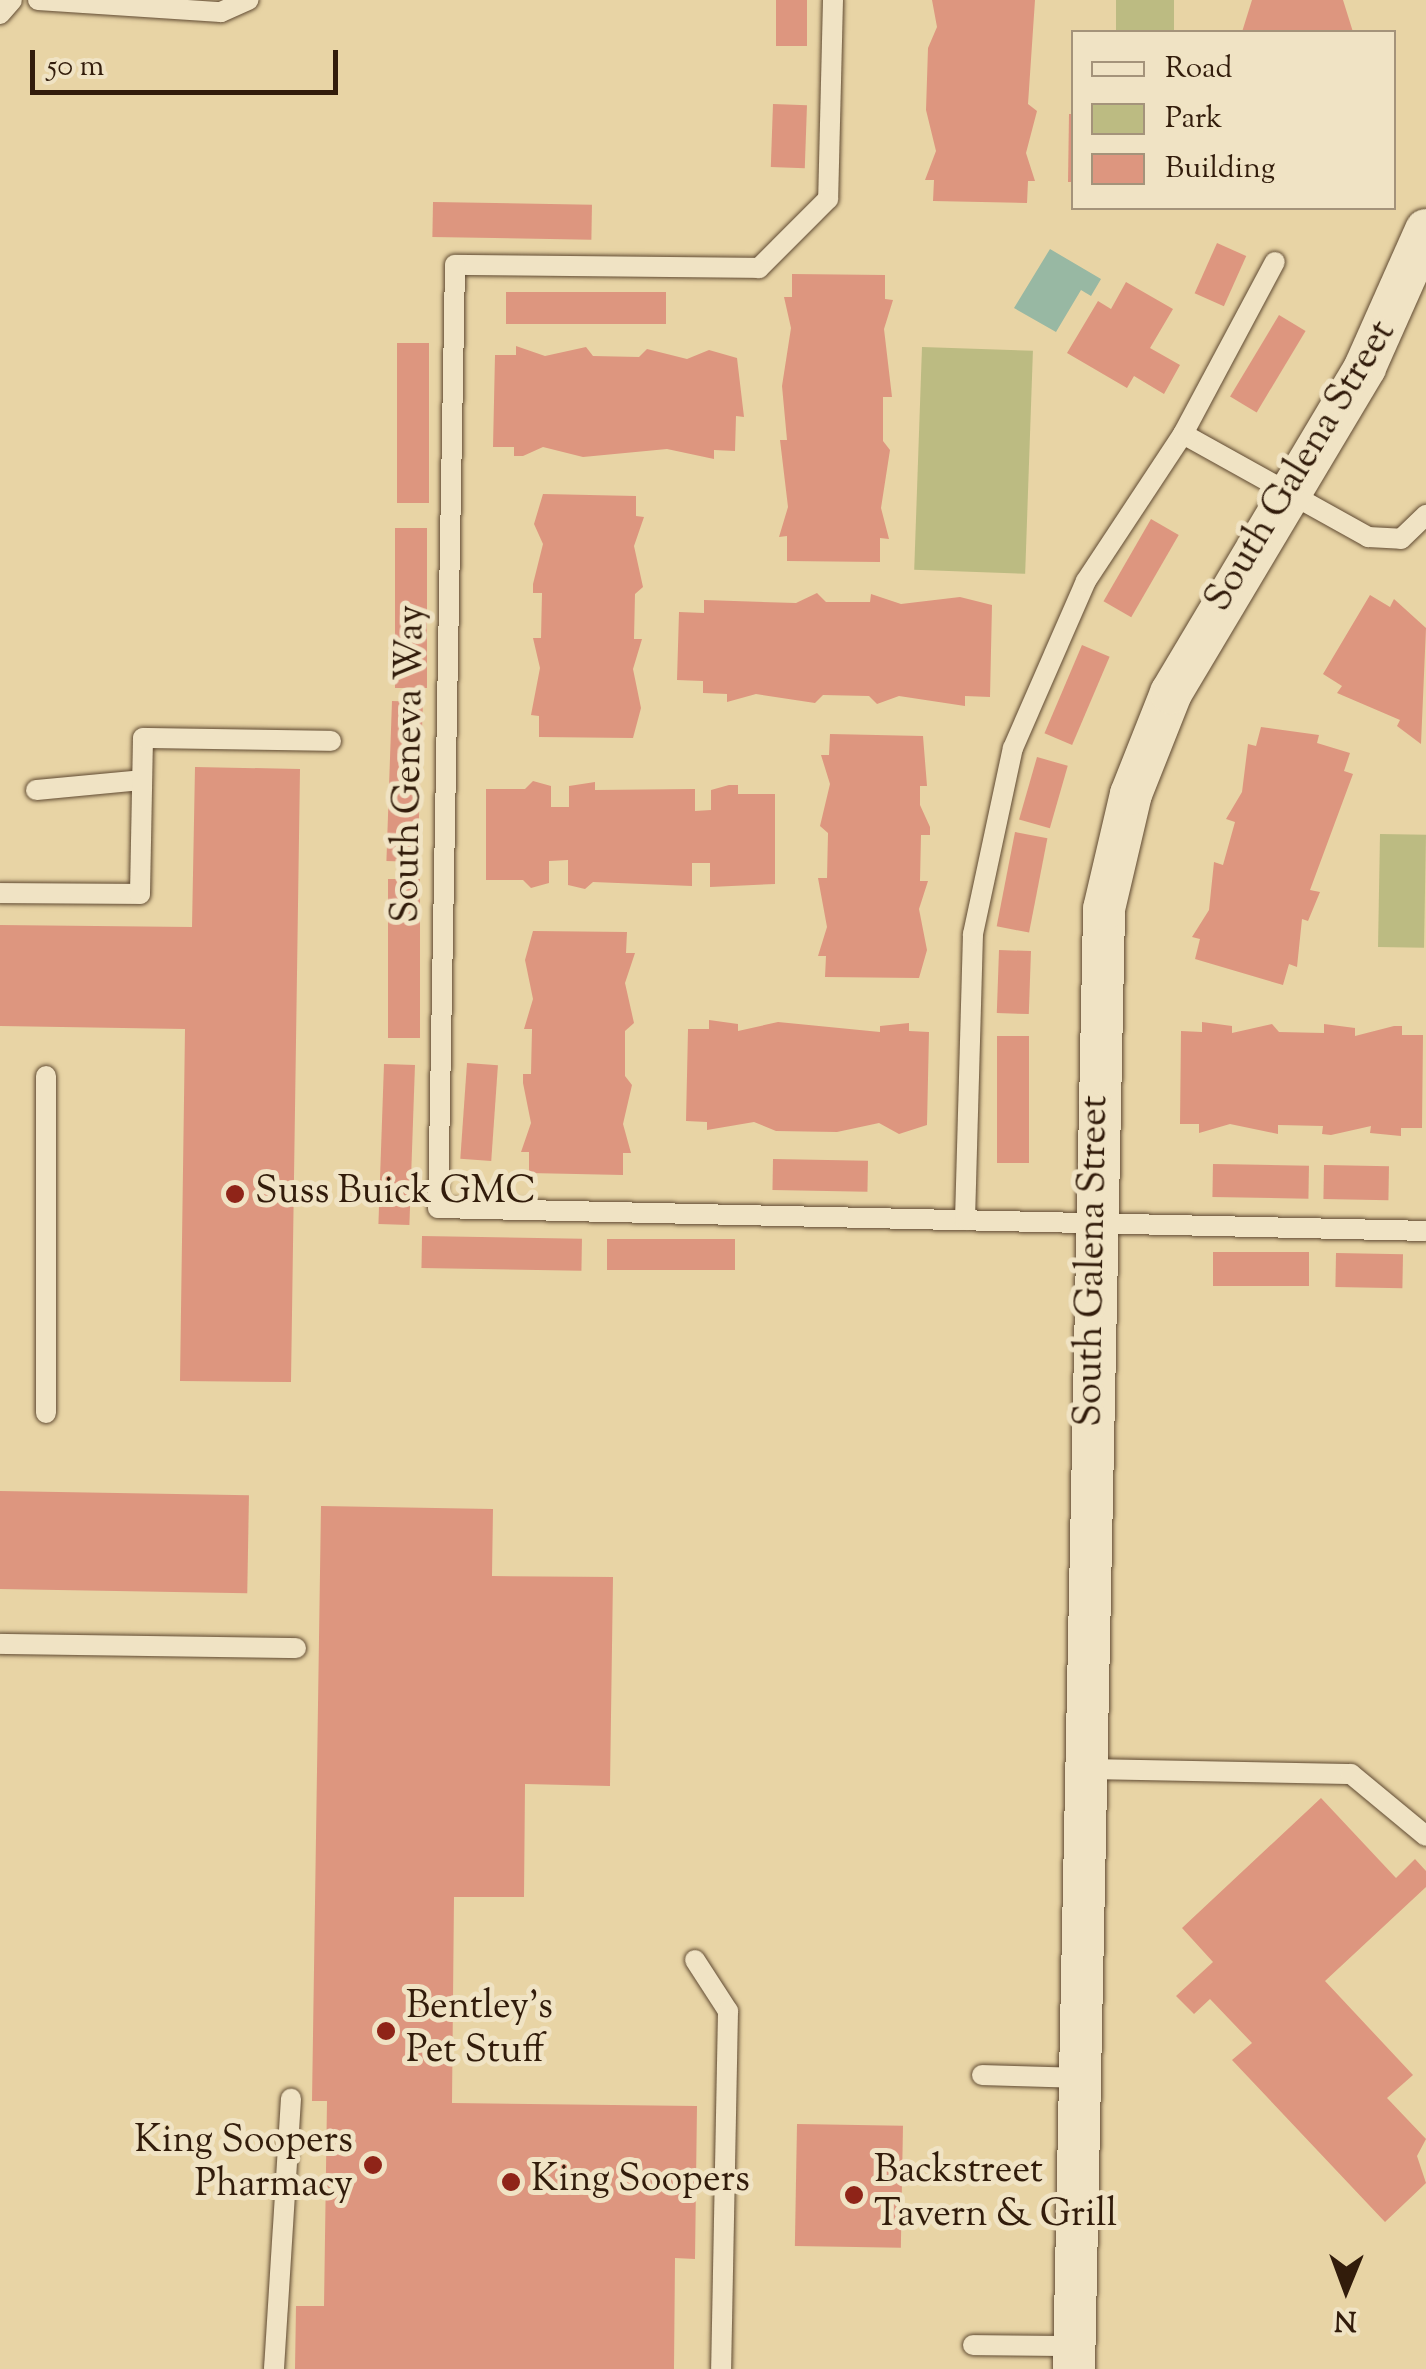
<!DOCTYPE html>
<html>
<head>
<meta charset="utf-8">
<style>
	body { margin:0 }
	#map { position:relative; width:1426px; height:2369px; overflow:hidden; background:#e8d4a5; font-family:"Sorts Mill Goudy",serif }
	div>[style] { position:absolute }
	.green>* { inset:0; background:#bcbb82; transform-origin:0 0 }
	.water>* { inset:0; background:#98b8a3 }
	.building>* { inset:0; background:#dd967f; transform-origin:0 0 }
	.roads { filter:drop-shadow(0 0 2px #604a32) drop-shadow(0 0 2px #604a32) }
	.service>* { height:20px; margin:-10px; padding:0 10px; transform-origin:10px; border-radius:10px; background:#f0e3c4 }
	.minor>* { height:42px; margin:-21px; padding:0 21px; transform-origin:21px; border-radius:21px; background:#f0e3c4 }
	.dots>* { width:28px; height:28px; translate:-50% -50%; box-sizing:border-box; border:5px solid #f0e3c4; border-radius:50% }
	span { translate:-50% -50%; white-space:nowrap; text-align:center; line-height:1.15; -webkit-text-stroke:10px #f0e3c4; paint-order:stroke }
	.street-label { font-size:38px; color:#321c0b }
	.poi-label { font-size:38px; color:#321c0b }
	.left { translate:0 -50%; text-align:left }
	.right { translate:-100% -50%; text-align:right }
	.legend { position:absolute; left:1071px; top:30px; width:325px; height:180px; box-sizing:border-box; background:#f0e3c4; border:2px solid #a4937a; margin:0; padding:12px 18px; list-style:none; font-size:30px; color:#321c0b }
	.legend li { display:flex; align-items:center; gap:20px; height:50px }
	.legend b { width:50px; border:2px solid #a4937a }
	.north { position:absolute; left:1296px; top:2239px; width:100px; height:100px; -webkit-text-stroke:8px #f0e3c4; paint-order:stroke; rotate:181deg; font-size:28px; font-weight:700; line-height:40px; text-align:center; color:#321c0b }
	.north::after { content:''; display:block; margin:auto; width:35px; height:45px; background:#321c0b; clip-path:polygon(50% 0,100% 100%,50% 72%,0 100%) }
	.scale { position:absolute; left:30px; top:50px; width:308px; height:45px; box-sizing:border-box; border:5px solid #321c0b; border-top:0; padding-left:12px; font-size:30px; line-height:35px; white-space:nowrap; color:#321c0b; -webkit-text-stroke:8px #f0e3c4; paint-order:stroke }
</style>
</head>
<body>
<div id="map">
	<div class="green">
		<i style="left:1116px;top:0;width:58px;height:32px"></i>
		<i style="left:922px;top:347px;width:111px;height:223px;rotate:2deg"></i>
		<i style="left:1380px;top:834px;width:46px;height:113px;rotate:1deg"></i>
	</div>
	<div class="water">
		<i style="clip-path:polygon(1050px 249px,1101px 279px,1091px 296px,1081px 290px,1056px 332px,1014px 308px)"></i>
	</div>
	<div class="building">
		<i style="left:776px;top:0;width:31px;height:46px"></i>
		<i style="clip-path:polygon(932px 0,1035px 0,1028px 104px,1037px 111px,1026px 153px,1035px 181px,1028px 181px,1027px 203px,933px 201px,934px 180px,925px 180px,936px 151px,926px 110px,928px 48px,937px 27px)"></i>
		<i style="clip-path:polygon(1252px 0,1343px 0,1353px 32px,1242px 32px)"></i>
		<i style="left:773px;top:104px;width:34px;height:63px;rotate:2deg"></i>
		<i style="clip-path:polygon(1069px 114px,1074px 114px,1074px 182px,1068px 182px)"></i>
		<i style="left:433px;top:202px;width:159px;height:35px;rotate:1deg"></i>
		<i style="left:1217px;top:243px;width:32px;height:55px;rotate:24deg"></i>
		<i style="clip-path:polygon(792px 274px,885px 275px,885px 299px,893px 300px,884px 329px,892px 397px,883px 397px,883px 441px,890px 450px,881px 508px,889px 539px,880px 538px,880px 562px,787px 561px,787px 536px,779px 537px,788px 507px,780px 440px,787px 440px,782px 386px,791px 328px,784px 297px,792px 297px)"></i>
		<i style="clip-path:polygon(1126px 282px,1173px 309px,1150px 348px,1180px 365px,1164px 394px,1134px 376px,1127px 388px,1067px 353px,1098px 301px,1111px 309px)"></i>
		<i style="left:506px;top:292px;width:160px;height:32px"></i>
		<i style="left:1279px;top:315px;width:31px;height:95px;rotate:31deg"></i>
		<i style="left:397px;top:343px;width:32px;height:160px"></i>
		<i style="clip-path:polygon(516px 346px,545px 356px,586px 347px,593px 356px,639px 357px,647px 349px,687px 359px,709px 350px,737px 358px,744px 417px,736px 416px,735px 451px,714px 450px,714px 459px,667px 449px,583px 457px,543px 447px,523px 456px,514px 456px,514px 447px,493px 447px,495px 355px,516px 355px)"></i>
		<i style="clip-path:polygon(543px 494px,636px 496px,636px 516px,644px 517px,634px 546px,643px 587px,635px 594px,634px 639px,642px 639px,633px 669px,641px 708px,633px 738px,539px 737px,539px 716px,531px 715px,540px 668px,533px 638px,541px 638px,542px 593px,533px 593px,533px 584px,543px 544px,534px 524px)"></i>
		<i style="left:1151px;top:519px;width:32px;height:95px;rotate:30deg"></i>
		<i style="left:395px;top:528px;width:32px;height:160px"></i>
		<i style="clip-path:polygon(817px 593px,826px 602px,870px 602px,871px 594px,901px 604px,960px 597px,992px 605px,990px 697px,965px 696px,965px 706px,899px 696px,877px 704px,869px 696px,823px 695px,815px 703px,756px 694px,727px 702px,727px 694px,703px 693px,703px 681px,677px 680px,679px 612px,704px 613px,704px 600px,796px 603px)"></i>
		<i style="clip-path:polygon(1370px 595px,1390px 607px,1394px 599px,1426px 628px,1421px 744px,1397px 726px,1400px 720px,1337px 693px,1342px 686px,1323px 674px)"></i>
		<i style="left:1082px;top:645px;width:30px;height:96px;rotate:23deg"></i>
		<i style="left:392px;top:701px;width:31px;height:160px;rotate:2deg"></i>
		<i style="clip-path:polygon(1261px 727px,1319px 735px,1317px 743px,1350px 753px,1344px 771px,1353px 774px,1310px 890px,1320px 892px,1308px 921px,1302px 919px,1297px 967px,1289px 964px,1283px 985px,1195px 959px,1200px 939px,1192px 937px,1209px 910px,1214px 862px,1223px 865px,1235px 822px,1226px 819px,1242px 792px,1248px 744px,1256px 746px)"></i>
		<i style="clip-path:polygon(830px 734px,923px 736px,927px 786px,920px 786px,920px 805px,930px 827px,930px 835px,921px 835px,920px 881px,928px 881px,919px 909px,927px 950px,919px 978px,825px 977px,826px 956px,818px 956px,827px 927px,818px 878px,827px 878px,828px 833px,820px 826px,830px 784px,821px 755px,829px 755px)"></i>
		<i style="left:1037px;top:757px;width:32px;height:65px;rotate:16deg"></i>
		<i style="clip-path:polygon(195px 767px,300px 769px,291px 1382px,180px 1381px,185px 1029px,0 1026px,0 925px,192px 927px)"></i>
		<i style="clip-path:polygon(533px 781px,551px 786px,551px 807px,569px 807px,569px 786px,595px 782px,595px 790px,695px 789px,695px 811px,711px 810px,711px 790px,729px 785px,738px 785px,738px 794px,775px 794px,775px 884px,710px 887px,710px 863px,692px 863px,692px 886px,593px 882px,585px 889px,568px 885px,568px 860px,549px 861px,549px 883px,531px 888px,523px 880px,486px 880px,486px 789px,525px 789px)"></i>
		<i style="left:1015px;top:832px;width:33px;height:96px;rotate:11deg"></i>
		<i style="left:388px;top:879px;width:32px;height:159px"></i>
		<i style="clip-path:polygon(533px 931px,627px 932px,626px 953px,635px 953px,625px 983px,634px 1023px,625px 1031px,625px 1076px,632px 1085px,623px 1124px,631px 1153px,623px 1153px,623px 1175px,529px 1173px,529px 1152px,521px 1152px,531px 1123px,523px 1083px,523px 1074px,531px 1074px,532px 1029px,524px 1029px,533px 999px,525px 960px)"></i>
		<i style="left:999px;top:950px;width:32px;height:63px;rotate:2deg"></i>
		<i style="clip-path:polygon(709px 1020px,738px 1024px,738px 1031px,778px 1022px,880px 1032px,880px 1026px,909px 1023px,909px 1031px,929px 1032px,927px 1125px,899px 1134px,879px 1123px,837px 1132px,776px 1131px,754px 1122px,707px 1130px,707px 1122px,686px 1121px,688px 1029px,709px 1029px)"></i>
		<i style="clip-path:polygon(1202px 1022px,1232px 1026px,1232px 1033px,1272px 1024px,1279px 1032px,1324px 1033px,1324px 1024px,1355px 1028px,1355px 1036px,1394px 1026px,1402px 1026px,1402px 1035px,1423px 1035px,1422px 1128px,1401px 1128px,1401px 1136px,1370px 1133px,1371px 1126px,1331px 1135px,1322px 1134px,1323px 1126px,1278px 1125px,1278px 1134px,1230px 1124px,1199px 1133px,1199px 1124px,1180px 1124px,1181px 1031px,1202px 1032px)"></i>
		<i style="left:997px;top:1036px;width:32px;height:127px"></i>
		<i style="left:467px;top:1063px;width:31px;height:96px;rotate:4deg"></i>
		<i style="left:384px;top:1064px;width:31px;height:160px;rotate:2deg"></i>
		<i style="left:773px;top:1159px;width:95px;height:31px;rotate:1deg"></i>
		<i style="left:1213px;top:1164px;width:96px;height:33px;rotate:1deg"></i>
		<i style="left:1324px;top:1165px;width:65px;height:34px;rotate:1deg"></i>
		<i style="left:422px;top:1236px;width:160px;height:32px;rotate:1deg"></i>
		<i style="left:735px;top:1239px;width:31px;height:128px;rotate:90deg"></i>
		<i style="left:1213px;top:1252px;width:96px;height:34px"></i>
		<i style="left:1336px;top:1253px;width:67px;height:34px;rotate:1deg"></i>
		<i style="left:0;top:1491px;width:249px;height:98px;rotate:1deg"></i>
		<i style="clip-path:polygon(321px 1506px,493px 1509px,492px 1576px,613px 1577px,610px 1786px,525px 1784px,524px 1897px,454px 1897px,452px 2103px,697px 2106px,695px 2259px,675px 2258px,674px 2369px,295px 2369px,296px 2306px,324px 2306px,327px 2101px,312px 2101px)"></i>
		<i style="clip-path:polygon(1321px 1798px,1396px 1878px,1415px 1859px,1426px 1871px,1426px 1887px,1325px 1981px,1413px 2075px,1387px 2098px,1426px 2139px,1417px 2156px,1426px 2183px,1385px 2222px,1232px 2060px,1252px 2043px,1210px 1999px,1194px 2014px,1176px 1996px,1213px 1962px,1182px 1928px)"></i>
		<i style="left:797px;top:2124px;width:106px;height:122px;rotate:1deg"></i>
	</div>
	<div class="roads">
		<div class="service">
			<i style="left:38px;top:0;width:183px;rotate:3.8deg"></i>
			<i style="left:221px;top:12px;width:30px;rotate:-24deg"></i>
			<i style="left:833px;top:0;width:199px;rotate:91.4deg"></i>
			<i style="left:828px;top:199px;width:98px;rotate:135deg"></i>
			<i style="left:759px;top:268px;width:304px;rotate:-179.4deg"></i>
			<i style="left:455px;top:265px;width:943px;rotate:91.03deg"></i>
			<i style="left:438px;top:1208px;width:988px;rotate:1.33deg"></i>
			<i style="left:0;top:14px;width:18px;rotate:-49deg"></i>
			<i style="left:1183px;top:434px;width:212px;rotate:29.1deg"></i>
			<i style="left:1368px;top:537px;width:33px;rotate:3deg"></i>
			<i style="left:1401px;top:539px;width:35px;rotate:-44deg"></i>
			<i style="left:36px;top:790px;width:106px;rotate:-5.4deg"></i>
			<i style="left:0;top:893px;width:140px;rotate:0.4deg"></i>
			<i style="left:140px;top:894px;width:156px;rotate:-88.9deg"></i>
			<i style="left:143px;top:738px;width:188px;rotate:0.9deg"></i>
			<i style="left:965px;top:1220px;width:286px;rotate:-88.4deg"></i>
			<i style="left:973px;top:934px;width:190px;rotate:-77.9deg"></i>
			<i style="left:1013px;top:748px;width:182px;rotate:-66.4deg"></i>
			<i style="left:1086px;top:581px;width:176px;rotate:-56.6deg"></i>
			<i style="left:1183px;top:434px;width:195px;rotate:-61.9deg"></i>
			<i style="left:46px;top:1413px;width:337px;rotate:-90deg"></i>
			<i style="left:0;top:1644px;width:296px;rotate:0.8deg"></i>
			<i style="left:1086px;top:1769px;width:265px;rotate:1.1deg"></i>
			<i style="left:1351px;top:1774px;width:97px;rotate:39.6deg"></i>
			<i style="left:695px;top:1960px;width:61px;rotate:57.1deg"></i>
			<i style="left:728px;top:2011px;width:358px;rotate:91.1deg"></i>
			<i style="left:982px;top:2075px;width:99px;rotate:1.7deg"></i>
			<i style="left:973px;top:2345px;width:102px;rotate:0.6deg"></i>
			<i style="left:274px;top:2369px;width:271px;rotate:-86.4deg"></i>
		</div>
		<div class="minor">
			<i style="left:1074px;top:2369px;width:1460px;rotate:-88.82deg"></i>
			<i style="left:1104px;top:909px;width:118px;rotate:-76.8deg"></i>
			<i style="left:1131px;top:794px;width:109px;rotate:-68.4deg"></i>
			<i style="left:1171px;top:693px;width:379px;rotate:-59.2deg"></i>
			<i style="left:1365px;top:367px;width:150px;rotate:-66deg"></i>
		</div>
	</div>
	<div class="dots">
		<i style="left:235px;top:1194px;background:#8f2418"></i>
		<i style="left:386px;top:2031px;background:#8f2418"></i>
		<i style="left:373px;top:2165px;background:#8f2418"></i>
		<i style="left:511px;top:2182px;background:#8f2418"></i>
		<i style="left:854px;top:2195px;background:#8f2418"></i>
	</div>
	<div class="street-label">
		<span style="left:1302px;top:467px;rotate:-59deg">South Galena Street</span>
		<span style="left:411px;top:764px;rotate:-89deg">South Geneva Way</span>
		<span style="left:1094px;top:1261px;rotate:-89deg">South Galena Street</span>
	</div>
	<div class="poi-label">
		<span class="left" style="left:255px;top:1194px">Suss Buick GMC</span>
		<span class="left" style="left:406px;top:2031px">Bentley's<br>Pet Stuff</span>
		<span class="right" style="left:353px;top:2165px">King Soopers<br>Pharmacy</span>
		<span class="left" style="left:874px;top:2195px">Backstreet<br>Tavern &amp; Grill</span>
		<span class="left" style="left:531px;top:2182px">King Soopers</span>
	</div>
	<ul class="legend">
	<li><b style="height:12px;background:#f0e3c4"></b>Road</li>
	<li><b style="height:28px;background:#bcbb82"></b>Park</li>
	<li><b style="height:28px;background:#dd967f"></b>Building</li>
	</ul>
	<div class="north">N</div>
	<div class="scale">50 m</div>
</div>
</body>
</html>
